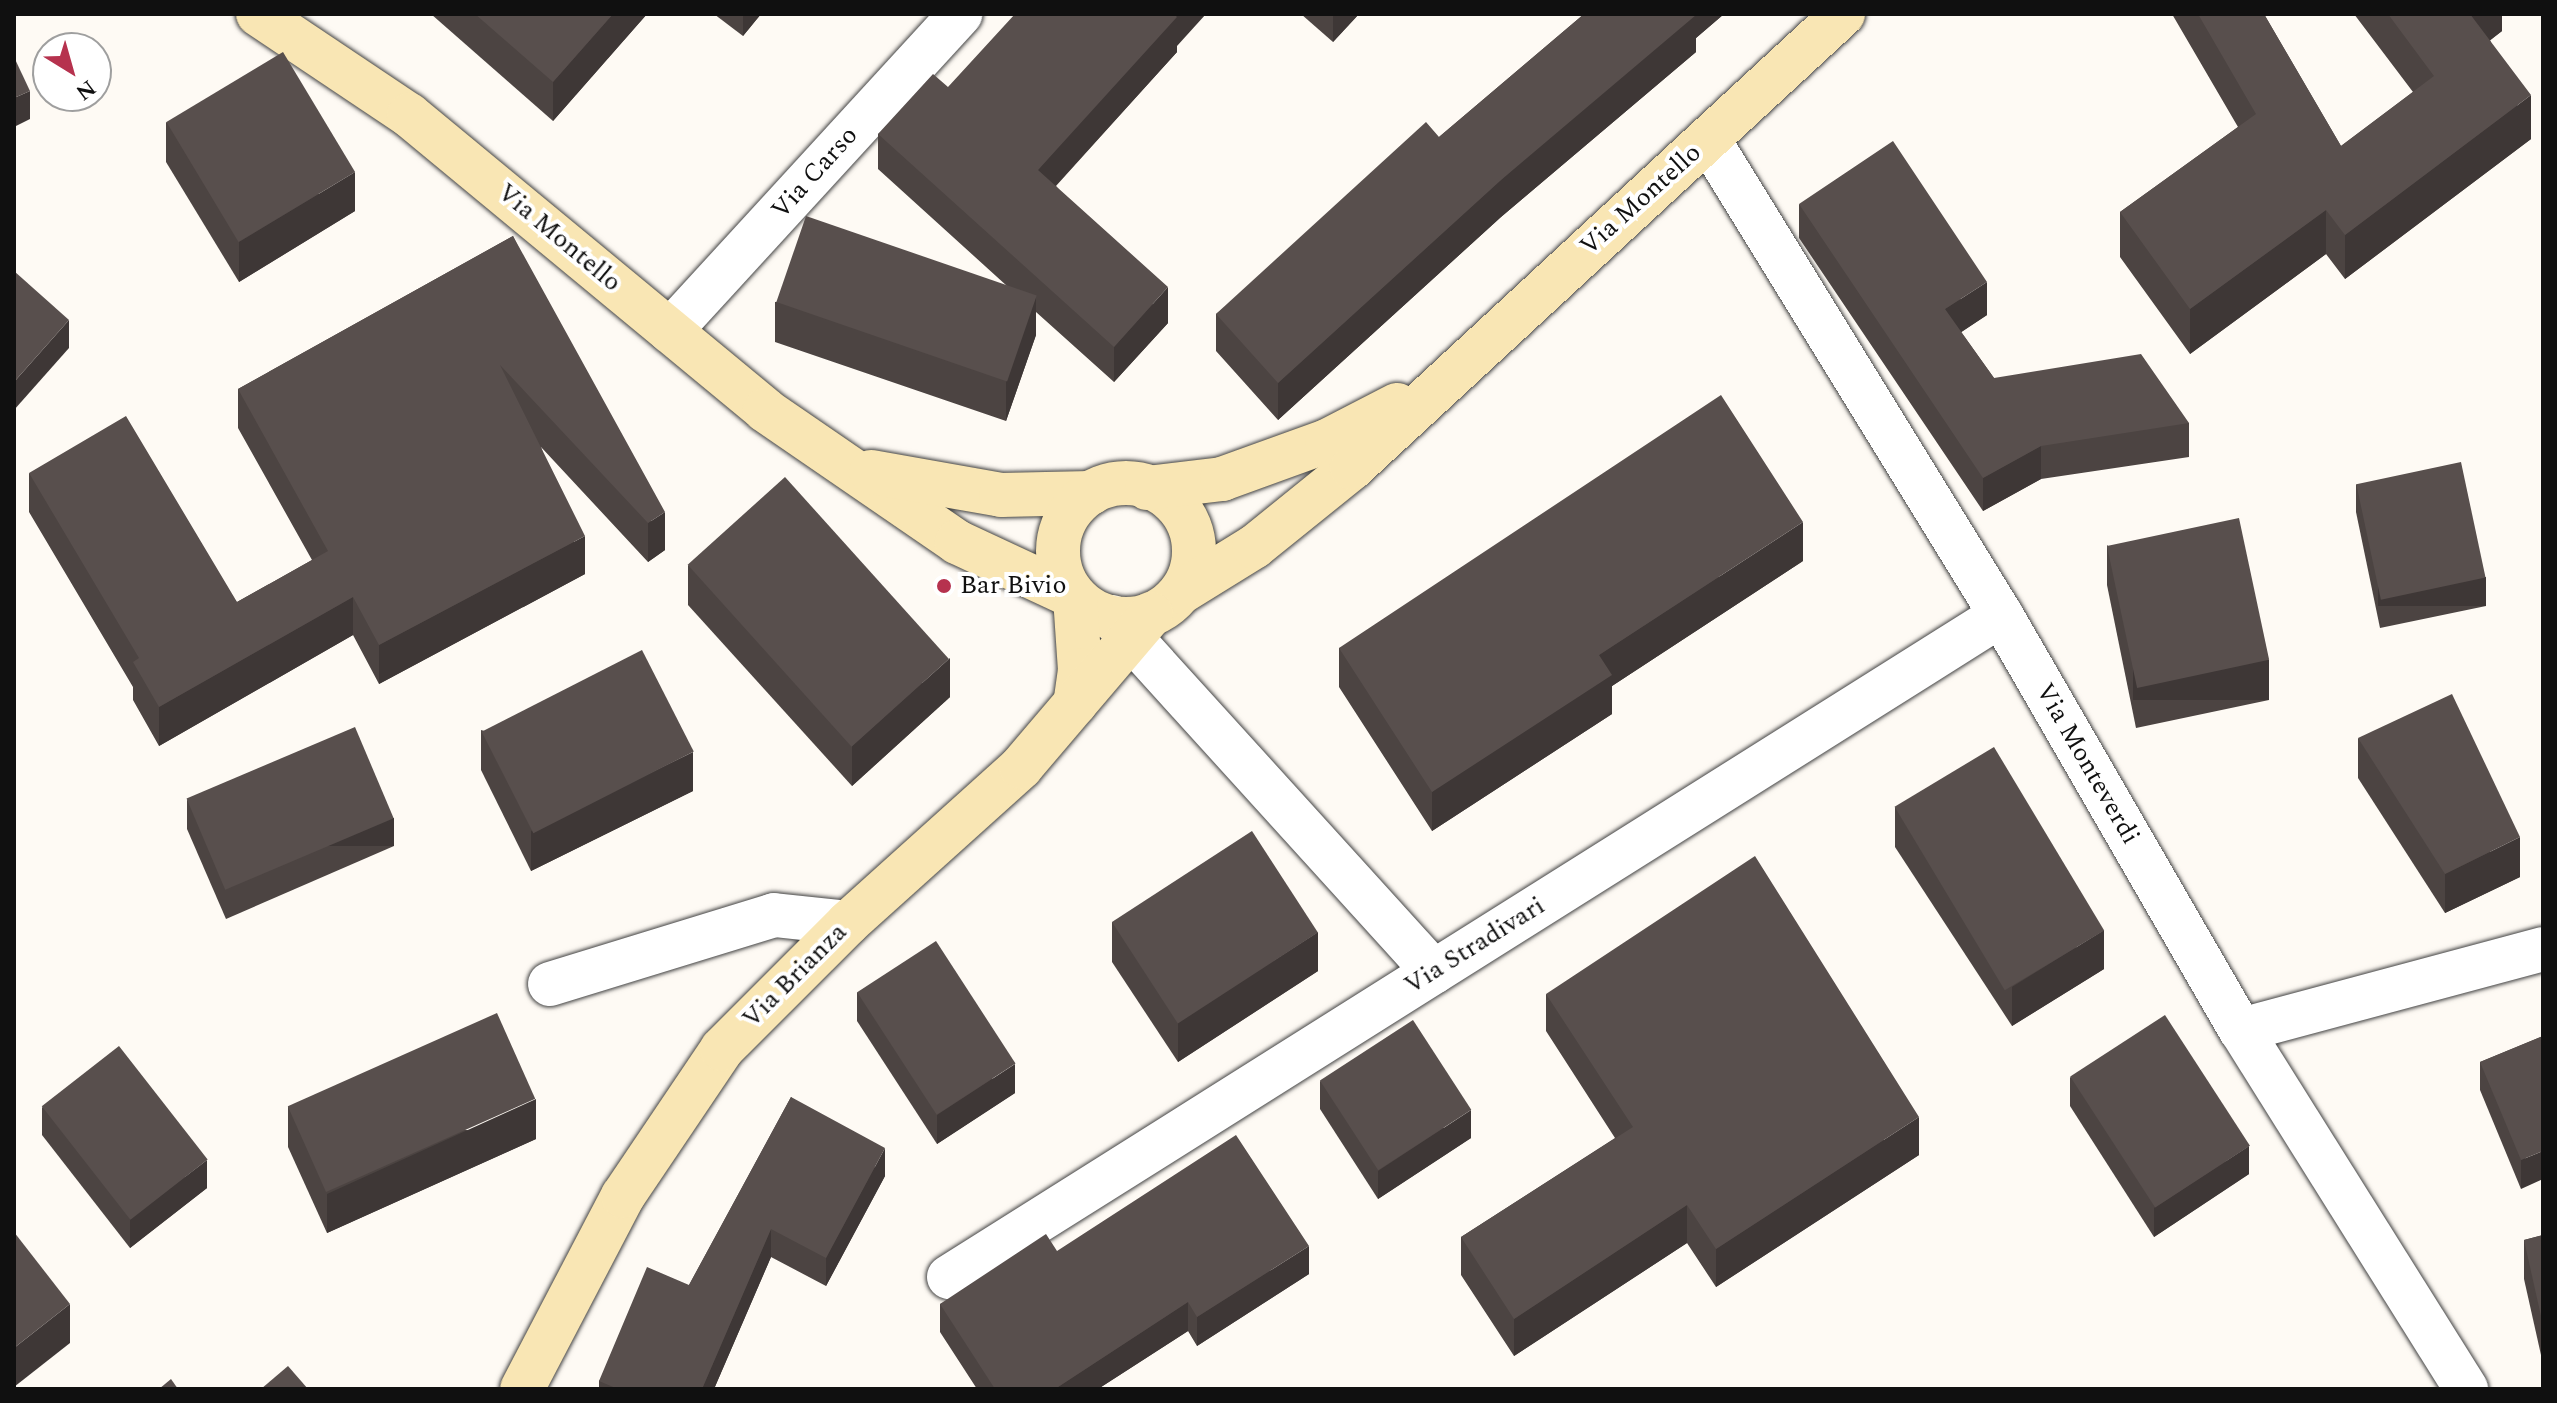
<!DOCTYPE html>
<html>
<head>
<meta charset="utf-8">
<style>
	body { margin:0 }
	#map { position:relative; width:2557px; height:1403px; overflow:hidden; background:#fefaf4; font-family:Spectral,serif }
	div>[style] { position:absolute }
	.roads { filter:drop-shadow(0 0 2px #434343) drop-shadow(0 0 2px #434343) }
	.street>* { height:44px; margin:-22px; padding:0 22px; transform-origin:22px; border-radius:22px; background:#fff }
	.secondary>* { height:44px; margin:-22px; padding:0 22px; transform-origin:22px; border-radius:22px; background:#f9e6b4 }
	.secondary>.ring { margin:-22px; padding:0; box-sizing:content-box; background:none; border:44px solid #f9e6b4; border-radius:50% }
	.wall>* { inset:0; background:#4c4442 }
	.shaded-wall>* { inset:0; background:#3e3736; transform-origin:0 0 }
	.building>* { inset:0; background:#584f4d; transform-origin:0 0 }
	.dots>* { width:22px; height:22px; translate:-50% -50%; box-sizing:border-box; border:4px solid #fff; border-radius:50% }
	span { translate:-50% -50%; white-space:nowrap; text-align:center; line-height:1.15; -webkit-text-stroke:8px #fff; paint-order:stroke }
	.street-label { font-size:26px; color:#101010 }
	.poi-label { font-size:26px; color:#101010 }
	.left { translate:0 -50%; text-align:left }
	.frame { position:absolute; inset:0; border:16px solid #101010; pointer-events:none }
	.north { position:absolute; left:32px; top:32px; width:80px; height:80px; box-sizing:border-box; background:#fff; border:2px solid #9f9f9f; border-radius:50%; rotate:143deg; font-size:22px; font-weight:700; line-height:32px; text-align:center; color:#101010 }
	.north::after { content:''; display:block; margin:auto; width:28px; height:36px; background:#b6324e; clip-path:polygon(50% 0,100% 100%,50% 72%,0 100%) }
</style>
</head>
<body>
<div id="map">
	<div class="roads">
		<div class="street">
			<i style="left:1708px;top:139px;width:559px;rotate:58.39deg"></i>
			<i style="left:2001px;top:615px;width:479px;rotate:60deg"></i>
			<i style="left:2241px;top:1030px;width:424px;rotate:57.9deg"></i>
			<i style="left:670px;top:331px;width:430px;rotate:-47.5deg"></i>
			<i style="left:1112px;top:617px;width:479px;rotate:47.8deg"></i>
			<i style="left:550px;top:984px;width:234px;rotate:-17.1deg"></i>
			<i style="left:774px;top:915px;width:74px;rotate:6.2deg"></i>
			<i style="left:2241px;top:1030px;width:313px;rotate:-15deg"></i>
			<i style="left:949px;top:1277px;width:1243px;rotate:-32.18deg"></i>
		</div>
		<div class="secondary">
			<i style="left:258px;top:14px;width:182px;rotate:33.8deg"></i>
			<i style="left:409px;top:115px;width:462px;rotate:39.6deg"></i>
			<i style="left:765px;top:410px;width:233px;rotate:34.5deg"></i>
			<i style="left:957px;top:542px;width:130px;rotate:25deg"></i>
			<i style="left:871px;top:472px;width:132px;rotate:10deg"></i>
			<i style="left:1001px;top:495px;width:90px;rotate:-1.3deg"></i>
			<i class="ring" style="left:1058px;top:483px;width:92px;height:92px"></i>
			<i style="left:1147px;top:488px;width:76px;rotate:-6.8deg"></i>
			<i style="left:1222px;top:479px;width:112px;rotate:-19.9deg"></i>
			<i style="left:1327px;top:441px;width:79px;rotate:-27.2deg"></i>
			<i style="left:1181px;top:592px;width:86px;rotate:-31.7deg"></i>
			<i style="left:1254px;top:547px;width:126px;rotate:-38.9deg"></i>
			<i style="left:1352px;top:468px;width:669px;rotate:-42.76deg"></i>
			<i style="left:1075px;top:597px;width:73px;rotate:86.1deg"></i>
			<i style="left:1080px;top:670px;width:34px;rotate:98deg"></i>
			<i style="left:522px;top:1389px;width:218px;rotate:-62.4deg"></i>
			<i style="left:623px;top:1196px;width:177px;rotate:-56deg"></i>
			<i style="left:722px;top:1049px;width:178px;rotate:-45deg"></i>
			<i style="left:848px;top:923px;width:233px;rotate:-42deg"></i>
			<i style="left:1021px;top:767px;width:201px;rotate:-49.6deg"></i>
		</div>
	</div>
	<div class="wall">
		<i style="clip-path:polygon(431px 14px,647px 14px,553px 121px)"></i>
		<i style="clip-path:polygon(714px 14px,761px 14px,743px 36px)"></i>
		<i style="clip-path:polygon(1301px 14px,1359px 14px,1333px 42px)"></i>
		<i style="clip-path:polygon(1584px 14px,1724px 14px,1696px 38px,1696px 52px,1501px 217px,1278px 420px,1216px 351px,1216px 314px,1439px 137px)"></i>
		<i style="clip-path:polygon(2172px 14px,2264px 14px,2341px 146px,2413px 92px,2354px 14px,2502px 14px,2502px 31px,2490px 40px,2531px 139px,2345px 279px,2326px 254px,2190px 354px,2120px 257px,2120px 212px,2238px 127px)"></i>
		<i style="clip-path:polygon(1177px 46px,1177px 52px,1056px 186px,1168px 323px,1114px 382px,1036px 312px,1036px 335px,1006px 421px,775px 342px,775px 302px,1007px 286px,878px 169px,878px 134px,948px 87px)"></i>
		<i style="clip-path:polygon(166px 122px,355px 211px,239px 282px,166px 162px)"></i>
		<i style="clip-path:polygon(1799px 204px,1987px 315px,1961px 332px,1994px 378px,2189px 423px,2189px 457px,2041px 479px,1983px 511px,1799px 238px)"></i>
		<i style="clip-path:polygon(513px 236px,665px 550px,648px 562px,541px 447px,585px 574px,379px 684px,353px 635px,159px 746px,133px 700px,133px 687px,29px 512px,29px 473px,237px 602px,312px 560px,238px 428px,238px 389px)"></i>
		<i style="clip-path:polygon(2356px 484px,2486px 606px,2380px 628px,2356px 512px)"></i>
		<i style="clip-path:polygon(2107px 545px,2269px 700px,2136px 728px,2107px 585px)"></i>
		<i style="clip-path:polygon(1803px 561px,1612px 686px,1612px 714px,1432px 831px,1339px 687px,1339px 648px)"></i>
		<i style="clip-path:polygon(688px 565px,950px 697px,852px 786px,688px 605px)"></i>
		<i style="clip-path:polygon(481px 730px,693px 791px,531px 871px,481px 770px)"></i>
		<i style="clip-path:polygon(2358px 738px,2520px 877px,2445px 913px,2358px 778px)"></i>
		<i style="clip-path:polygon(187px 800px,394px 846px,226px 919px,187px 829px)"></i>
		<i style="clip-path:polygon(1895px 807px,2104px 969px,2012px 1026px,1895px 847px)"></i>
		<i style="clip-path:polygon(1112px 922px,1318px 971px,1178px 1062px,1112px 962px)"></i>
		<i style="clip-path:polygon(857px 992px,1015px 1093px,937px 1144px,857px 1021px)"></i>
		<i style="clip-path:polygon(1546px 994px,1919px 1155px,1716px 1287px,1687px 1243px,1514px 1356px,1461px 1275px,1461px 1237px,1615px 1138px,1546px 1031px)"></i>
		<i style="clip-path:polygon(2543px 1036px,2521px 1189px,2480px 1090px,2480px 1062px)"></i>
		<i style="clip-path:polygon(2070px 1077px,2249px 1174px,2154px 1237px,2070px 1106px)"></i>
		<i style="clip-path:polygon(1320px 1081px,1471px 1138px,1378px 1199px,1320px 1109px)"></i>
		<i style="clip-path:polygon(791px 1097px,885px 1176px,826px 1286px,771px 1257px,714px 1389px,599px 1389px,599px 1381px,689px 1285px)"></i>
		<i style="clip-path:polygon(42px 1107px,207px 1188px,130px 1248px,42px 1135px)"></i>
		<i style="clip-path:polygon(288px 1107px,536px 1139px,327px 1233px,288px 1147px)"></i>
		<i style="clip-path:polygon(2543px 1235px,2543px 1364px,2524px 1279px,2524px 1240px)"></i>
		<i style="clip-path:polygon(1057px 1251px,1309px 1274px,1197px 1346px,1188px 1331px,1098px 1389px,977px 1389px,940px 1332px,940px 1304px)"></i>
	</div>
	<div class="shaded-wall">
		<i style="clip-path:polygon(613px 14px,647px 14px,553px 121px,553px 82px)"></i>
		<i style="clip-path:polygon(743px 14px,761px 14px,743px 36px)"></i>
		<i style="clip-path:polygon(1174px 14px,1206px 14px,1177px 46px,1177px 52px,1038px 205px,1038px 170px)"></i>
		<i style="clip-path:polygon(1333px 14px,1359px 14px,1333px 42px)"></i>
		<i style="clip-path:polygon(1689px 14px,1724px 14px,1696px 38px,1696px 52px,1501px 217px,1278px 420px,1278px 383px,1501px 180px)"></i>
		<i style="clip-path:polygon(2469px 14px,2502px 14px,2502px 31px,2469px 57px)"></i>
		<i style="clip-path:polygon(30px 91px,30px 119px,14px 127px,14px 98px)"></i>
		<i style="clip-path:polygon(2531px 95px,2531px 139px,2345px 279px,2345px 235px)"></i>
		<i style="clip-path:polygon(355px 172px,355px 211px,239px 282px,239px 242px)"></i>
		<i style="clip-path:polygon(2326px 210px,2326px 254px,2190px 354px,2190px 309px)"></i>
		<i style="clip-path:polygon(1987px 282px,1987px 315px,1945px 343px,1945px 309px)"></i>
		<i style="clip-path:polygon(1168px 287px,1168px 323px,1114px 382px,1114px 347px)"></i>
		<i style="clip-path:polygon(1036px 296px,1036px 335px,1006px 421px,1006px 381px)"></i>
		<i style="clip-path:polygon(69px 320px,69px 348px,14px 410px,14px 382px)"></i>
		<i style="clip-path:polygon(2041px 446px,2041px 479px,1983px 511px,1983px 478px)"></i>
		<i style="clip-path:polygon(665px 512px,665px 550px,648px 562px,648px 523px)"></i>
		<i style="clip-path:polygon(1803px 522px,1803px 561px,1612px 686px,1612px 714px,1432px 831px,1432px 792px,1599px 655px)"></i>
		<i style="clip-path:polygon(585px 536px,585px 574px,379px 684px,379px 645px)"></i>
		<i style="left:2486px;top:577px;width:29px;height:108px;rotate:90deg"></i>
		<i style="clip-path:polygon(353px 597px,353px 635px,159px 746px,159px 707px)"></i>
		<i style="clip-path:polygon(950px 658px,950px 697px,852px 786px,852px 746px)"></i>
		<i style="left:2269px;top:660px;width:40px;height:136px;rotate:90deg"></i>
		<i style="clip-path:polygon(693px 752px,693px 791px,531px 871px,531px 831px)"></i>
		<i style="left:394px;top:818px;width:28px;height:183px;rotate:90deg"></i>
		<i style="clip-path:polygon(2520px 837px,2520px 877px,2445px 913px,2445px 874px)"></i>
		<i style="clip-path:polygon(2104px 930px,2104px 969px,2012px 1026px,2012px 987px)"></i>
		<i style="clip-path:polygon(1318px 932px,1318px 971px,1178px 1062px,1178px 1022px)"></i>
		<i style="clip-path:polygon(1015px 1064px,1015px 1093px,937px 1144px,937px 1115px)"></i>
		<i style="clip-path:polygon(536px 1099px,536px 1139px,327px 1233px,327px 1194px)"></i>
		<i style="clip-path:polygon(1471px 1110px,1471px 1138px,1378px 1199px,1378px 1171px)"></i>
		<i style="clip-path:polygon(1919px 1117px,1919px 1155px,1716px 1287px,1716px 1249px)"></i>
		<i style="clip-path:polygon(2249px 1146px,2249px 1174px,2154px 1237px,2154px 1208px)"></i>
		<i style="clip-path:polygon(885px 1148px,885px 1176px,826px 1286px,826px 1258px)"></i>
		<i style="clip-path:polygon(2543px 1151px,2543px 1179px,2521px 1189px,2521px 1160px)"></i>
		<i style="clip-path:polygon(207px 1160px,207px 1188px,130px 1248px,130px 1219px)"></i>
		<i style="clip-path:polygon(1687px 1205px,1687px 1243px,1514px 1356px,1514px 1319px)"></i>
		<i style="clip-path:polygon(771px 1229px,771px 1257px,714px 1389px,702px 1389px)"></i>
		<i style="clip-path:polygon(1309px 1246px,1309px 1274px,1197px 1346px,1197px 1317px)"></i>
		<i style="clip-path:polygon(1188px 1302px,1188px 1331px,1098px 1389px,1055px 1389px)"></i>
		<i style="clip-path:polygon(70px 1304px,70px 1343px,14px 1387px,14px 1348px)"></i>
	</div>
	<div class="building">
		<i style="clip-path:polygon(475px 14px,613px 14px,553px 82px)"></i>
		<i style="clip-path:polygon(1015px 14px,1174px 14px,1177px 17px,1038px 170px,1168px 287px,1114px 347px,878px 134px,933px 74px,948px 87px)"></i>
		<i style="clip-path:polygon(1584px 14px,1696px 15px,1501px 180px,1278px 383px,1216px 314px,1426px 122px,1439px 137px)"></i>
		<i style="clip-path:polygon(2198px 14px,2264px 14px,2341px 146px,2434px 76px,2388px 14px,2470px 14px,2531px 95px,2345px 235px,2326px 210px,2190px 309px,2120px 212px,2256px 114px)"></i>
		<i style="left:283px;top:52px;width:140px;height:136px;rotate:59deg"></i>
		<i style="clip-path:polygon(14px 57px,30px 91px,14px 98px)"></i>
		<i style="clip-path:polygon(1893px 141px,1987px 282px,1945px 309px,1994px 378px,2141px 354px,2189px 423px,2041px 446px,1983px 478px,1799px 204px)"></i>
		<i style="left:806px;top:216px;width:244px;height:91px;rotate:19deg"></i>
		<i style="clip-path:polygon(513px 236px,665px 512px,648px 523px,500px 365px,585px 536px,379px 645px,353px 597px,159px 707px,133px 662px,139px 658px,29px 473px,126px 416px,237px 602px,328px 551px,238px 389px)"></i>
		<i style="clip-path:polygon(14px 271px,69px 320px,14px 382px)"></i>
		<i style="clip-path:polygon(1721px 395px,1803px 522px,1599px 655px,1612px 675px,1432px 792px,1339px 648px)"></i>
		<i style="left:2461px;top:462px;width:118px;height:107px;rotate:78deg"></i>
		<i style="left:785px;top:477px;width:245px;height:131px;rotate:48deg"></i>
		<i style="left:2239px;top:518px;width:145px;height:135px;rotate:78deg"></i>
		<i style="left:642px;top:650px;width:114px;height:180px;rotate:63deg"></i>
		<i style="clip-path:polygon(2452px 694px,2520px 837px,2445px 874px,2358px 738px)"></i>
		<i style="left:355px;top:727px;width:99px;height:183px;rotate:67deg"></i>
		<i style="left:1994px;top:747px;width:214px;height:116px;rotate:59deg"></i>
		<i style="left:1252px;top:831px;width:121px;height:167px;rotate:57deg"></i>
		<i style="clip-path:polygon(1755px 856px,1919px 1117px,1716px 1249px,1687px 1205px,1514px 1319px,1461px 1237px,1633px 1127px,1546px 994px)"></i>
		<i style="left:936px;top:941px;width:146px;height:94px;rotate:57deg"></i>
		<i style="left:497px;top:1013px;width:94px;height:229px;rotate:66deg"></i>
		<i style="left:2165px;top:1015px;width:156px;height:113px;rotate:57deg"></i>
		<i style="left:1413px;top:1020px;width:107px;height:111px;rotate:57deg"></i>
		<i style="clip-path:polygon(2543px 1036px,2543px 1151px,2521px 1160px,2480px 1062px)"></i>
		<i style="left:119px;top:1046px;width:144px;height:98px;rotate:52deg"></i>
		<i style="clip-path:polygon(791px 1097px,885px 1148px,826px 1258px,771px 1229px,702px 1389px,618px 1389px,599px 1381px,647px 1267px,689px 1285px)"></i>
		<i style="clip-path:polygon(1236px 1135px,1309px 1246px,1197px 1317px,1188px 1302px,1055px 1389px,995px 1389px,940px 1304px,1046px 1234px,1057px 1251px)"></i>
		<i style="clip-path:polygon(14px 1232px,70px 1304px,14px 1348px)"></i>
		<i style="clip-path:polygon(2543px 1235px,2543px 1325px,2524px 1240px)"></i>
		<i style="clip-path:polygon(288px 1366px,308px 1389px,261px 1389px)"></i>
		<i style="clip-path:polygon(171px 1379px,178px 1389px,159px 1389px)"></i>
	</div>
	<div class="dots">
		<i style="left:944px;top:586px;background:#b6324e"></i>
	</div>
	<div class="street-label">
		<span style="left:815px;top:173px;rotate:-48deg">Via Carso</span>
		<span style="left:1641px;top:200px;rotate:-42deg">Via Montello</span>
		<span style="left:559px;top:238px;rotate:40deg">Via Montello</span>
		<span style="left:2087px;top:764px;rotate:60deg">Via Monteverdi</span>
		<span style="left:1475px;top:946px;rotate:-32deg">Via Stradivari</span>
		<span style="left:795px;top:976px;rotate:-45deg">Via Brianza</span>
	</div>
	<div class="poi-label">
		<span class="left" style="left:960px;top:586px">Bar Bivio</span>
	</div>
	<div class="frame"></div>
	<div class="north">N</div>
</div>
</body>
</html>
